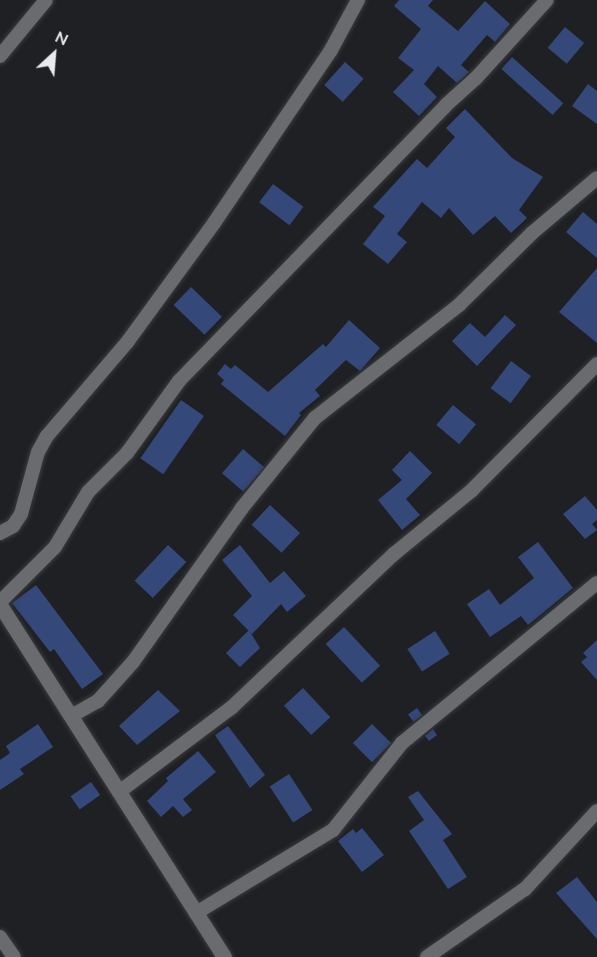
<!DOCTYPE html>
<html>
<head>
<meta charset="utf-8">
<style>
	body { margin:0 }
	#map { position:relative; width:597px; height:957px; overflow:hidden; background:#1e2023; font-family:Mulish,sans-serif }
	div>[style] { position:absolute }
	.building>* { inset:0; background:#344879; transform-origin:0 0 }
	.roads { filter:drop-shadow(0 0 2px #3a3b3d) drop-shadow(0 0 2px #3a3b3d) }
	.street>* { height:14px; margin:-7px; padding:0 7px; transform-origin:7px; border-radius:7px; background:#6a6b6f }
	.secondary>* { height:15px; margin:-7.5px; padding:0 7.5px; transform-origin:7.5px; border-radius:7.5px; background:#6a6b6f }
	span { translate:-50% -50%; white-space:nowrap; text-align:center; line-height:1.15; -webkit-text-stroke:5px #1e2023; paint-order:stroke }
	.north { position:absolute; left:24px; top:24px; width:60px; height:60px; -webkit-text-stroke:4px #1e2023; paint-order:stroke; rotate:26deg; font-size:16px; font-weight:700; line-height:24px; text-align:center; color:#e9eaec }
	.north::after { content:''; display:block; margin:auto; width:21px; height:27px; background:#e9eaec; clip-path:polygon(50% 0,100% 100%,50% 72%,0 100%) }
</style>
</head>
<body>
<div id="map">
	<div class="building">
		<i style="clip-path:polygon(399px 0,433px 0,428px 6px,458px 31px,485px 1px,510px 24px,495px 42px,487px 35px,461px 65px,469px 72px,457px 83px,438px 66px,424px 84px,437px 97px,419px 116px,393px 92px,414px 70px,398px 58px,421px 29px,394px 6px)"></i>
		<i style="left:565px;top:27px;width:25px;height:27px;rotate:40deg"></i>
		<i style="left:512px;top:57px;width:69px;height:16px;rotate:42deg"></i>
		<i style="left:345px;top:62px;width:25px;height:31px;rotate:42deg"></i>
		<i style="clip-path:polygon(588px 84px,597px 91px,597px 124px,572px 106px)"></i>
		<i style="clip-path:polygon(465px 109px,512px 158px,543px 177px,519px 210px,527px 218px,511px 233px,495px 216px,473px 235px,449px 208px,441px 218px,422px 202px,397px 234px,407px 242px,388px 264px,363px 244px,385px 216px,373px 207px,417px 159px,427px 168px,455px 137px,446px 128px)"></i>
		<i style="left:273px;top:184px;width:38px;height:23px;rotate:37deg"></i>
		<i style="clip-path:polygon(583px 212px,597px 224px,597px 258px,566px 232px)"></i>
		<i style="clip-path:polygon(597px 268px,597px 343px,559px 312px)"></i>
		<i style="left:191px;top:287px;width:43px;height:25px;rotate:44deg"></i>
		<i style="clip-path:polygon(505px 315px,516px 325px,477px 366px,452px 341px,470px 323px,485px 337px)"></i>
		<i style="clip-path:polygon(349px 320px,380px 348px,360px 371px,346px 360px,315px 390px,320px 396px,299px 413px,301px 415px,285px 436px,221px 384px,224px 380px,217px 374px,225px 364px,231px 369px,235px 365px,268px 392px,323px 344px,326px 347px)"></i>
		<i style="left:511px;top:361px;width:25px;height:34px;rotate:37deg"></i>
		<i style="left:181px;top:400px;width:28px;height:71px;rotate:35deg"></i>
		<i style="left:453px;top:405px;width:30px;height:26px;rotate:40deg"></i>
		<i style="left:243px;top:449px;width:28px;height:32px;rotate:41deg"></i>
		<i style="clip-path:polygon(410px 451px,432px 473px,406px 499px,420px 515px,402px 530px,378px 500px,402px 480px,392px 470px)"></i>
		<i style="clip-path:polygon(585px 496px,597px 510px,597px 520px,592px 524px,597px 530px,585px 539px,563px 514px)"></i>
		<i style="left:270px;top:505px;width:41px;height:27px;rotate:43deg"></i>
		<i style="clip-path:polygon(538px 542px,573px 588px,528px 625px,521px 616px,490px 637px,467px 604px,489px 589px,500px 605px,534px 578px,518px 557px)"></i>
		<i style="left:168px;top:545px;width:25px;height:49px;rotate:43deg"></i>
		<i style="clip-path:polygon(240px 545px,270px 583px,284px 571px,306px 596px,287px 612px,281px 604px,252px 634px,233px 615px,252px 596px,222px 560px)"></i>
		<i style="clip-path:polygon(36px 585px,103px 674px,82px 689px,54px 649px,50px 652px,12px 603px)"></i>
		<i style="left:344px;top:627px;width:53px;height:25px;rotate:47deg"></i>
		<i style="clip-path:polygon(249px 630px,260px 648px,240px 667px,226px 653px)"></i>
		<i style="left:435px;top:631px;width:27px;height:33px;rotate:57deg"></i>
		<i style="clip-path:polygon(597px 640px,597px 680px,581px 662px,587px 657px,583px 653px)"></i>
		<i style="left:303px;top:688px;width:40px;height:26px;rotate:47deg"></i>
		<i style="clip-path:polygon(158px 690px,180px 711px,137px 745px,119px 726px)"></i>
		<i style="left:417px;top:708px;width:9px;height:11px;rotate:54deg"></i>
		<i style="clip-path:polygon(38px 724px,53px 747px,20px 769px,24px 774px,0 790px,0 760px,10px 753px,6px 746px)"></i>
		<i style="left:372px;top:724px;width:27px;height:27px;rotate:45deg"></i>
		<i style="clip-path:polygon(228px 726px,265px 775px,250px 788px,215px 735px)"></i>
		<i style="clip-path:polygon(433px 729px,437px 735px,429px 741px,425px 736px)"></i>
		<i style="clip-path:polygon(198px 751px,216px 772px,183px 799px,192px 810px,183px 817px,173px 806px,161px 817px,147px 801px,168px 781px,166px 778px)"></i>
		<i style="left:289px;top:774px;width:43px;height:23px;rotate:57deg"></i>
		<i style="left:91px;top:782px;width:16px;height:25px;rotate:55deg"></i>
		<i style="clip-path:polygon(418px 791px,452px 834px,443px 840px,467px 877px,448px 889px,409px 831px,424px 820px,408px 797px)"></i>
		<i style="clip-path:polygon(362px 828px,384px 855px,362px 872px,338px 841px,353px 829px,356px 833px)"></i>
		<i style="clip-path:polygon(577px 877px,597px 902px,597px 939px,556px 893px)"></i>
	</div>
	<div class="roads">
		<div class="street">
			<i style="left:0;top:56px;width:72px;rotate:-50.6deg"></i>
			<i style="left:0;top:533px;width:15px;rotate:-28deg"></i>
			<i style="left:13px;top:526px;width:14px;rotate:-56deg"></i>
			<i style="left:21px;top:514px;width:64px;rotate:-74.7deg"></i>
			<i style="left:38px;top:452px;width:18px;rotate:-61deg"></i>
			<i style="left:47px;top:436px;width:125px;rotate:-49.5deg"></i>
			<i style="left:128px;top:341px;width:146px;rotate:-53.9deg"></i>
			<i style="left:214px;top:223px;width:209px;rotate:-55.9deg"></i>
			<i style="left:331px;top:50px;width:57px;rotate:-61.6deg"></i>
			<i style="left:0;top:602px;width:78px;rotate:-45deg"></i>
			<i style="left:55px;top:547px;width:64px;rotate:-59deg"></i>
			<i style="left:88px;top:492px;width:55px;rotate:-45deg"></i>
			<i style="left:127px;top:453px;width:89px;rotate:-54.2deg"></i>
			<i style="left:179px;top:381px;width:384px;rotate:-45.9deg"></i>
			<i style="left:446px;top:105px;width:40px;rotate:-42deg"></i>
			<i style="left:476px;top:78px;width:105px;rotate:-47.7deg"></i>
			<i style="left:71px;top:716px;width:31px;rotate:-29deg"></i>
			<i style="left:98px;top:701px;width:52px;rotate:-48.1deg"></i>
			<i style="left:133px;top:662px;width:189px;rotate:-54.7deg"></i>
			<i style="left:242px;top:508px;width:116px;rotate:-51deg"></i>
			<i style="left:315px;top:418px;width:183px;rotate:-38.1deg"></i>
			<i style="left:459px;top:305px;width:103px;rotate:-44.6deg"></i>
			<i style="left:532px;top:233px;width:85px;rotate:-40.2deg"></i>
			<i style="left:119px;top:792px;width:140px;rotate:-36.9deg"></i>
			<i style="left:231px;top:708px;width:224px;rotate:-43.4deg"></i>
			<i style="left:394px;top:554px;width:99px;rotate:-39.3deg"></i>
			<i style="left:471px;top:491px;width:179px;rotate:-45.2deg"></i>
			<i style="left:196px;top:913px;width:160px;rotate:-31.2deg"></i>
			<i style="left:333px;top:830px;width:111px;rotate:-51.6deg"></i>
			<i style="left:402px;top:743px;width:252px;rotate:-39.4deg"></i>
			<i style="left:0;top:937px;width:24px;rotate:55deg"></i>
			<i style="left:427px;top:957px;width:119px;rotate:-34.8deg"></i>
			<i style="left:525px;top:889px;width:106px;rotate:-47.3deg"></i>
		</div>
		<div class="secondary">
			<i style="left:0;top:605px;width:417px;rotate:57.5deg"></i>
		</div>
	</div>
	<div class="north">N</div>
</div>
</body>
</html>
